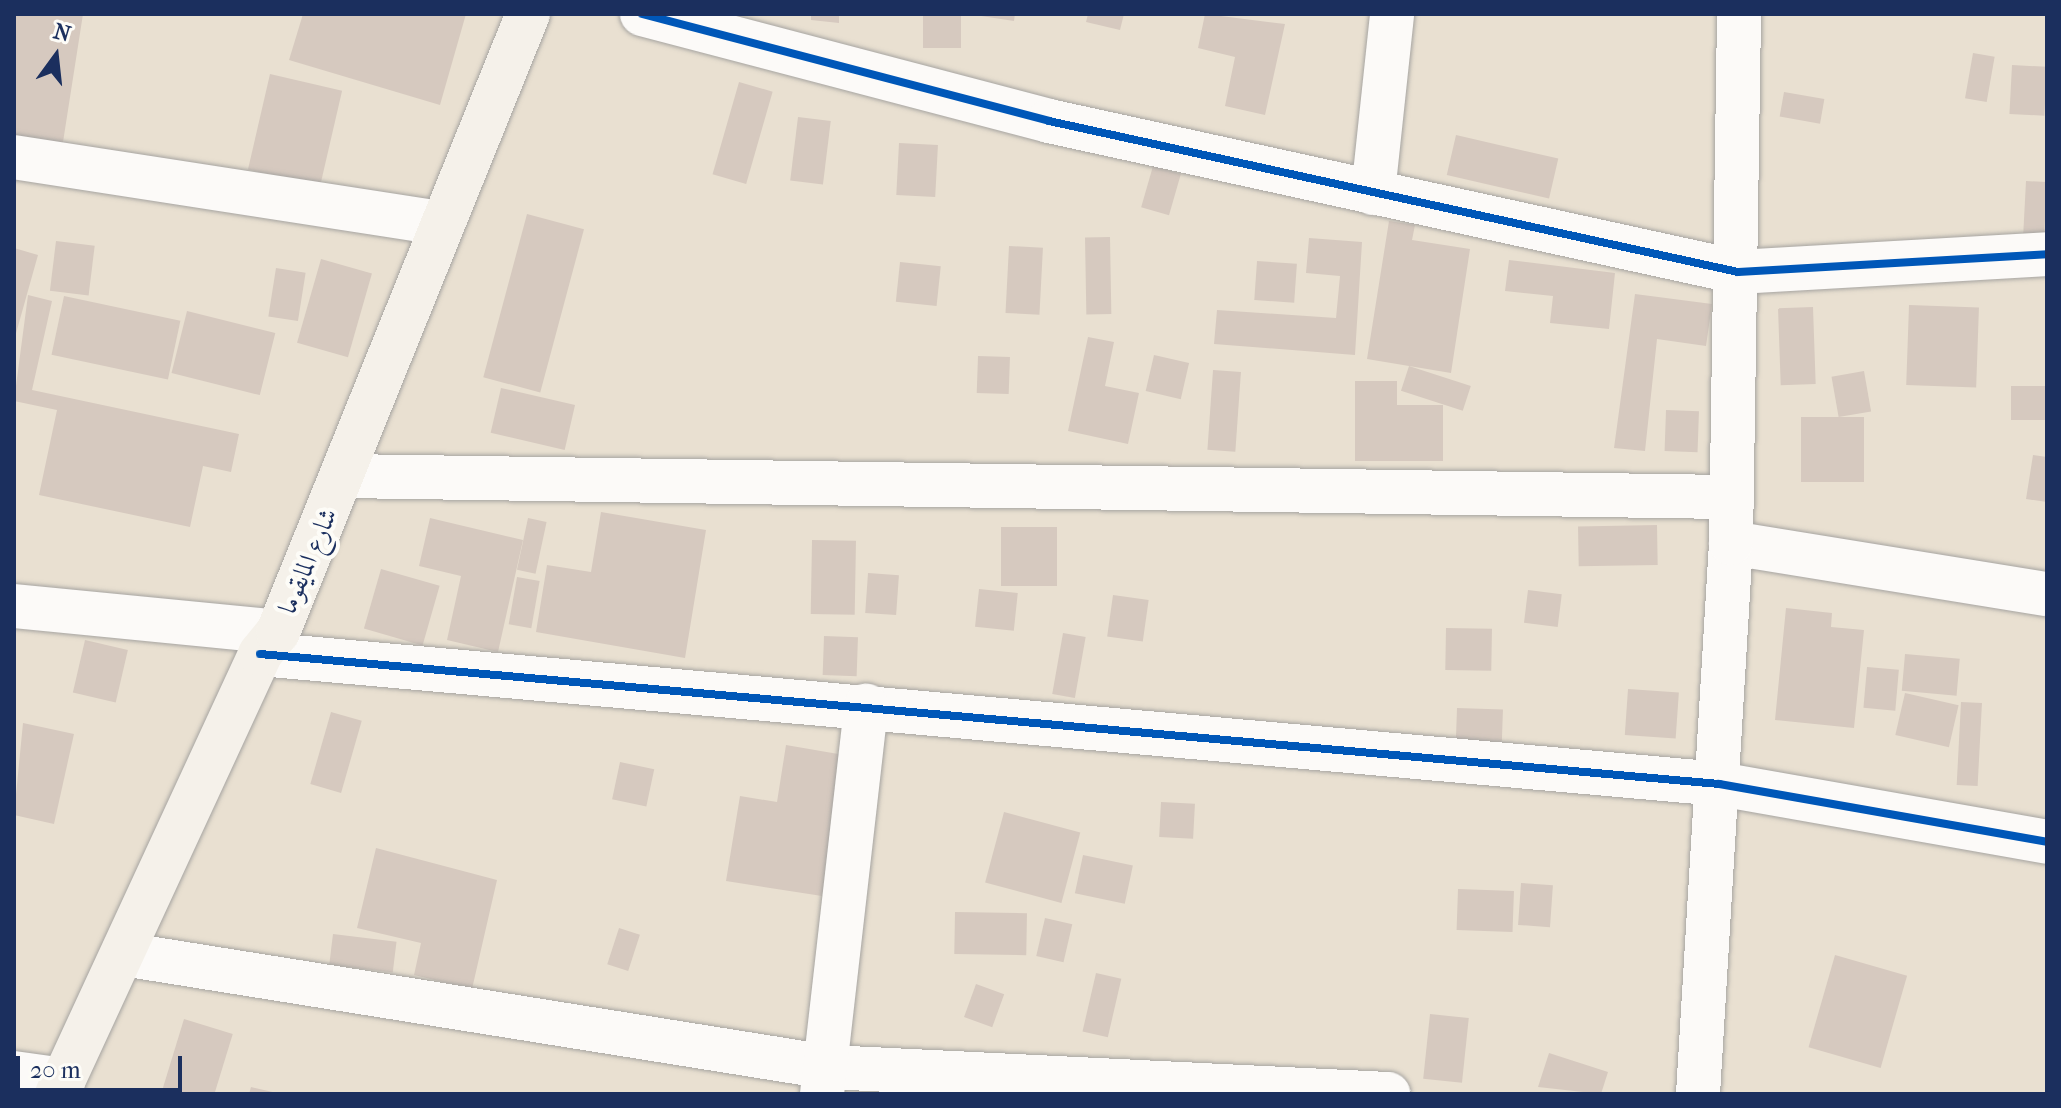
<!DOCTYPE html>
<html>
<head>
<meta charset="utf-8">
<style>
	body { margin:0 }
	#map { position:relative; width:2061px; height:1108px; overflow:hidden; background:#e9e0d1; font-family:"IM FELL French Canon",Amiri,serif }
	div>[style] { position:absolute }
	.building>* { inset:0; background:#d6c9bf; transform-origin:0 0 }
	.roads { filter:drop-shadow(0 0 2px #a6a4a1) drop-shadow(0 0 2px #a6a4a1) }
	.street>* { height:44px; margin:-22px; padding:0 22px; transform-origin:22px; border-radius:22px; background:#fcfaf8 }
	.secondary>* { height:44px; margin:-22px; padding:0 22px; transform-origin:22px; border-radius:22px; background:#f5f1ea }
	.cycleway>* { height:8px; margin:-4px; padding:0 4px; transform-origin:4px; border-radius:4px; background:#0057b8 }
	span { translate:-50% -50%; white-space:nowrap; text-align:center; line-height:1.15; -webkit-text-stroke:8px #fdfcf7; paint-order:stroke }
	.street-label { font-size:26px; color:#1b2f5e }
	.frame { position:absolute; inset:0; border:16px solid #1b2f5e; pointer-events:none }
	.north { position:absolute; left:16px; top:16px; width:80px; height:80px; -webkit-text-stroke:6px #fdfcf7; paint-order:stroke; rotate:15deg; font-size:22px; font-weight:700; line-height:32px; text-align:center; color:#1b2f5e }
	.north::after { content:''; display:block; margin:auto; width:28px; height:36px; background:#1b2f5e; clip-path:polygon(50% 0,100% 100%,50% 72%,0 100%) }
	.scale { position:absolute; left:16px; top:1056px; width:166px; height:36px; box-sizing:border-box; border:4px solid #1b2f5e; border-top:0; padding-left:10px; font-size:24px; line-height:28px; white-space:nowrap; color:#1b2f5e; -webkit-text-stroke:6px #fdfcf7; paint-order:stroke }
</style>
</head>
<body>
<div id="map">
	<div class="building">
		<i style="clip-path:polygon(14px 14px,83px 14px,61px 155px,14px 147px)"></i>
		<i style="clip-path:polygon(303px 14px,466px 14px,440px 105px,289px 60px)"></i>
		<i style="clip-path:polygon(811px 14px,839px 14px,839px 23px,811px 20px)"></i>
		<i style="left:923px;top:14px;width:38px;height:34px"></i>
		<i style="clip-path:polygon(968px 14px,1015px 14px,1014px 21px)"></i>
		<i style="clip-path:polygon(1088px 14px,1124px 14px,1120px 30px,1086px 22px)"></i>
		<i style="clip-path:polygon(1205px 14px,1285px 24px,1265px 115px,1225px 106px,1235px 57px,1198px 48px)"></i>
		<i style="left:1973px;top:53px;width:22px;height:46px;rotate:10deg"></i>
		<i style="left:2012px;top:65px;width:35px;height:49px;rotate:3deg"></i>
		<i style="left:270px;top:74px;width:74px;height:98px;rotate:13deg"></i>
		<i style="left:739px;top:82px;width:35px;height:96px;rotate:16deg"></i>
		<i style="left:1784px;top:92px;width:41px;height:25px;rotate:10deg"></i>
		<i style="left:798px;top:117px;width:33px;height:64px;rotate:7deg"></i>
		<i style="left:1456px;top:135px;width:105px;height:41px;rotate:13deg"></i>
		<i style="left:899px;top:143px;width:39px;height:52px;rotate:3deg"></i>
		<i style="left:1153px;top:166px;width:29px;height:43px;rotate:16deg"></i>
		<i style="left:2026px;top:181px;width:21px;height:66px;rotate:3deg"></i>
		<i style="left:527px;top:214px;width:59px;height:169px;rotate:15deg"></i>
		<i style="clip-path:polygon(1389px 221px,1415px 225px,1412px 240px,1470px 249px,1451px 373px,1367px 359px)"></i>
		<i style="left:1110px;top:237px;width:77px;height:25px;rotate:89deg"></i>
		<i style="clip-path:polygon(1309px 238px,1362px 242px,1355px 355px,1214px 344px,1217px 310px,1336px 318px,1340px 276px,1306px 273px)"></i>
		<i style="left:56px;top:241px;width:39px;height:50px;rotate:7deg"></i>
		<i style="left:1009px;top:246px;width:34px;height:67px;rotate:3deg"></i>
		<i style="clip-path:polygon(14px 248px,38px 255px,15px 337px,14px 337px)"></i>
		<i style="left:321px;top:259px;width:53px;height:87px;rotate:16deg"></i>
		<i style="clip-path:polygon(1509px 260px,1615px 273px,1609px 329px,1550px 323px,1553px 296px,1505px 291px)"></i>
		<i style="left:1257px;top:261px;width:40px;height:39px;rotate:4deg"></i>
		<i style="left:900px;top:262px;width:41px;height:40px;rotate:6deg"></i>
		<i style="left:276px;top:268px;width:30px;height:49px;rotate:9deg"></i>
		<i style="clip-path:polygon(1635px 294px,1712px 304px,1706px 346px,1657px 339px,1645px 451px,1614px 448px)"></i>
		<i style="clip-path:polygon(28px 295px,52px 301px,32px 390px,239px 434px,231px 472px,203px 466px,190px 527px,39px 495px,57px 410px,14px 401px)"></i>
		<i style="left:64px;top:296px;width:119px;height:60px;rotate:12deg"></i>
		<i style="left:1909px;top:305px;width:70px;height:80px;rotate:2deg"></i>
		<i style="left:1813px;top:307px;width:77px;height:35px;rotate:88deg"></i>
		<i style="left:187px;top:311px;width:91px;height:64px;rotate:14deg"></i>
		<i style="clip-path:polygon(1088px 337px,1114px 342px,1105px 386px,1139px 393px,1128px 444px,1068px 431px)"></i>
		<i style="left:1154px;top:355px;width:36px;height:37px;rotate:13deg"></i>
		<i style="left:978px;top:356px;width:32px;height:37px;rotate:2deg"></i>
		<i style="left:1409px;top:366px;width:65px;height:26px;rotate:18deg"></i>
		<i style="left:1213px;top:370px;width:28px;height:80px;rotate:4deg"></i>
		<i style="left:1864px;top:371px;width:41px;height:33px;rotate:80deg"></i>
		<i style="clip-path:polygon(1355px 381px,1397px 381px,1397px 405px,1443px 405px,1443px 461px,1355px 461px)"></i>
		<i style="left:2011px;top:386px;width:36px;height:34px"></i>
		<i style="left:501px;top:388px;width:76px;height:46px;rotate:13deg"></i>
		<i style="left:1666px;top:410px;width:33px;height:41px;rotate:2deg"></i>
		<i style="left:1801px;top:417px;width:63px;height:65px"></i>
		<i style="clip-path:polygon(2033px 455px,2047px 457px,2047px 502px,2026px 499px)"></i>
		<i style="clip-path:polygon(601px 512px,706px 530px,685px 658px,536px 632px,547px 565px,591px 572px)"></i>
		<i style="clip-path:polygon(430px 518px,523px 540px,498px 652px,447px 640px,461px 576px,419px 566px)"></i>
		<i style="left:528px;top:518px;width:19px;height:53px;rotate:12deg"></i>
		<i style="left:1657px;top:525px;width:40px;height:79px;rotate:89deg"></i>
		<i style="left:1057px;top:527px;width:59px;height:56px;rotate:90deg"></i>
		<i style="left:812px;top:540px;width:44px;height:74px;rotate:1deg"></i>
		<i style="left:381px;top:569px;width:61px;height:62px;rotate:16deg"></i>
		<i style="left:868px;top:573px;width:31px;height:40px;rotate:4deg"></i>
		<i style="left:517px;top:577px;width:23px;height:48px;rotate:10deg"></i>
		<i style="left:979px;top:589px;width:39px;height:38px;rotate:6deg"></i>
		<i style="left:1528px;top:590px;width:34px;height:33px;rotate:7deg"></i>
		<i style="left:1113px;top:595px;width:36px;height:42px;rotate:8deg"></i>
		<i style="clip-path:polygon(1786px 608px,1832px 613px,1831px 627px,1864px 630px,1854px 728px,1775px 720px)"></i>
		<i style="left:1446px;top:628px;width:46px;height:42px;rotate:1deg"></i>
		<i style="left:1063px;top:633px;width:23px;height:62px;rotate:10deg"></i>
		<i style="left:824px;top:636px;width:34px;height:39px;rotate:2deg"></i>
		<i style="left:85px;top:640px;width:44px;height:54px;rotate:13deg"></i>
		<i style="left:1905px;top:654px;width:55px;height:37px;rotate:5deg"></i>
		<i style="left:1867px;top:667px;width:32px;height:41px;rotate:5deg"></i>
		<i style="left:1628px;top:689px;width:51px;height:46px;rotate:4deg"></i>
		<i style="left:1905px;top:693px;width:55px;height:43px;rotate:13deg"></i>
		<i style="left:1961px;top:702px;width:21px;height:83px;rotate:3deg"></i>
		<i style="left:1457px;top:708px;width:46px;height:33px;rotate:2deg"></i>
		<i style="left:331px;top:712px;width:32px;height:75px;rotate:16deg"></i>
		<i style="clip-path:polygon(23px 723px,74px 734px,54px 824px,14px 815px)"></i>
		<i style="clip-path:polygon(786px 745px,844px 755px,822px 896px,726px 881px,740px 796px,777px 802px)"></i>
		<i style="left:620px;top:762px;width:35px;height:38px;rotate:12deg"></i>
		<i style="left:1161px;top:802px;width:34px;height:35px;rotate:3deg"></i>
		<i style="left:1004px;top:812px;width:79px;height:73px;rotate:15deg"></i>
		<i style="clip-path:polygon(376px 848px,497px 880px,472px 989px,414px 975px,421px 943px,357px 928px)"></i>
		<i style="left:1083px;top:855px;width:51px;height:39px;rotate:12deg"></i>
		<i style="left:1521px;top:883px;width:32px;height:42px;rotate:4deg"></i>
		<i style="left:1458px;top:889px;width:56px;height:41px;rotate:2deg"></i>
		<i style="left:955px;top:912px;width:72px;height:42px;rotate:1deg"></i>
		<i style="left:1045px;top:918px;width:28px;height:39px;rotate:13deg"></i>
		<i style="left:619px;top:928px;width:22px;height:38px;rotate:18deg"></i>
		<i style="left:333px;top:934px;width:64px;height:31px;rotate:7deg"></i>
		<i style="left:1835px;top:955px;width:75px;height:96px;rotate:16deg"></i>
		<i style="left:1096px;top:973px;width:26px;height:60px;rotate:13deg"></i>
		<i style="left:976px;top:984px;width:30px;height:35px;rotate:20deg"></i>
		<i style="left:1430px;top:1014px;width:39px;height:65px;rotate:6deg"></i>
		<i style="left:184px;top:1019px;width:51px;height:72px;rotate:17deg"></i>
		<i style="clip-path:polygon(1549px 1053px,1608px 1072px,1601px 1094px,1538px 1087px)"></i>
		<i style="clip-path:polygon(251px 1087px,277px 1093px,277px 1094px,249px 1094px)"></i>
	</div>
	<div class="roads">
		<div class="street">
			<i style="left:642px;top:14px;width:421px;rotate:14.7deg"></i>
			<i style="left:1049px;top:121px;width:705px;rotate:12.36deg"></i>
			<i style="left:1738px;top:272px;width:310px;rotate:-3.3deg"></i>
			<i style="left:14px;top:157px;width:432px;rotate:8.8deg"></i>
			<i style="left:1373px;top:193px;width:180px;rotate:-83.9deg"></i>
			<i style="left:344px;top:476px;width:1385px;rotate:0.87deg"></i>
			<i style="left:1731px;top:543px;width:320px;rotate:9.2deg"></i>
			<i style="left:14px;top:606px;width:265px;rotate:5.6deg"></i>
			<i style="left:260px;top:654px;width:1465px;rotate:5.09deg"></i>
			<i style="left:1719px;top:784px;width:333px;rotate:10deg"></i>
			<i style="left:123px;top:954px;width:714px;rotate:9.11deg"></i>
			<i style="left:828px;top:1067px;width:561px;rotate:2.76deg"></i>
			<i style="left:14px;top:1073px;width:50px;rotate:8deg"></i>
			<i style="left:822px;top:1094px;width:391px;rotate:-83.5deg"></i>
			<i style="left:1698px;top:1094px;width:552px;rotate:-86.57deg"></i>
			<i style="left:1731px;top:543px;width:529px;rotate:-89.13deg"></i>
		</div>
		<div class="secondary">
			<i style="left:57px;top:1094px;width:485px;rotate:-65.2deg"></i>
			<i style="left:260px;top:654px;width:28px;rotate:-51deg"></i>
			<i style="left:278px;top:632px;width:667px;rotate:-67.98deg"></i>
		</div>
	</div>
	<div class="cycleway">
		<i style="left:642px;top:14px;width:421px;rotate:14.7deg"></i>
		<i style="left:1049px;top:121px;width:705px;rotate:12.36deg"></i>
		<i style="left:1738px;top:272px;width:310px;rotate:-3.3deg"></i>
		<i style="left:260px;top:654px;width:1465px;rotate:5.09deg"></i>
		<i style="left:1719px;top:784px;width:333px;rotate:10deg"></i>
	</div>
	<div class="street-label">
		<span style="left:308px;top:561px;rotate:-67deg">شارع المايقوما</span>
	</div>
	<div class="frame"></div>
	<div class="north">N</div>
	<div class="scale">20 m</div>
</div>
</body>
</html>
